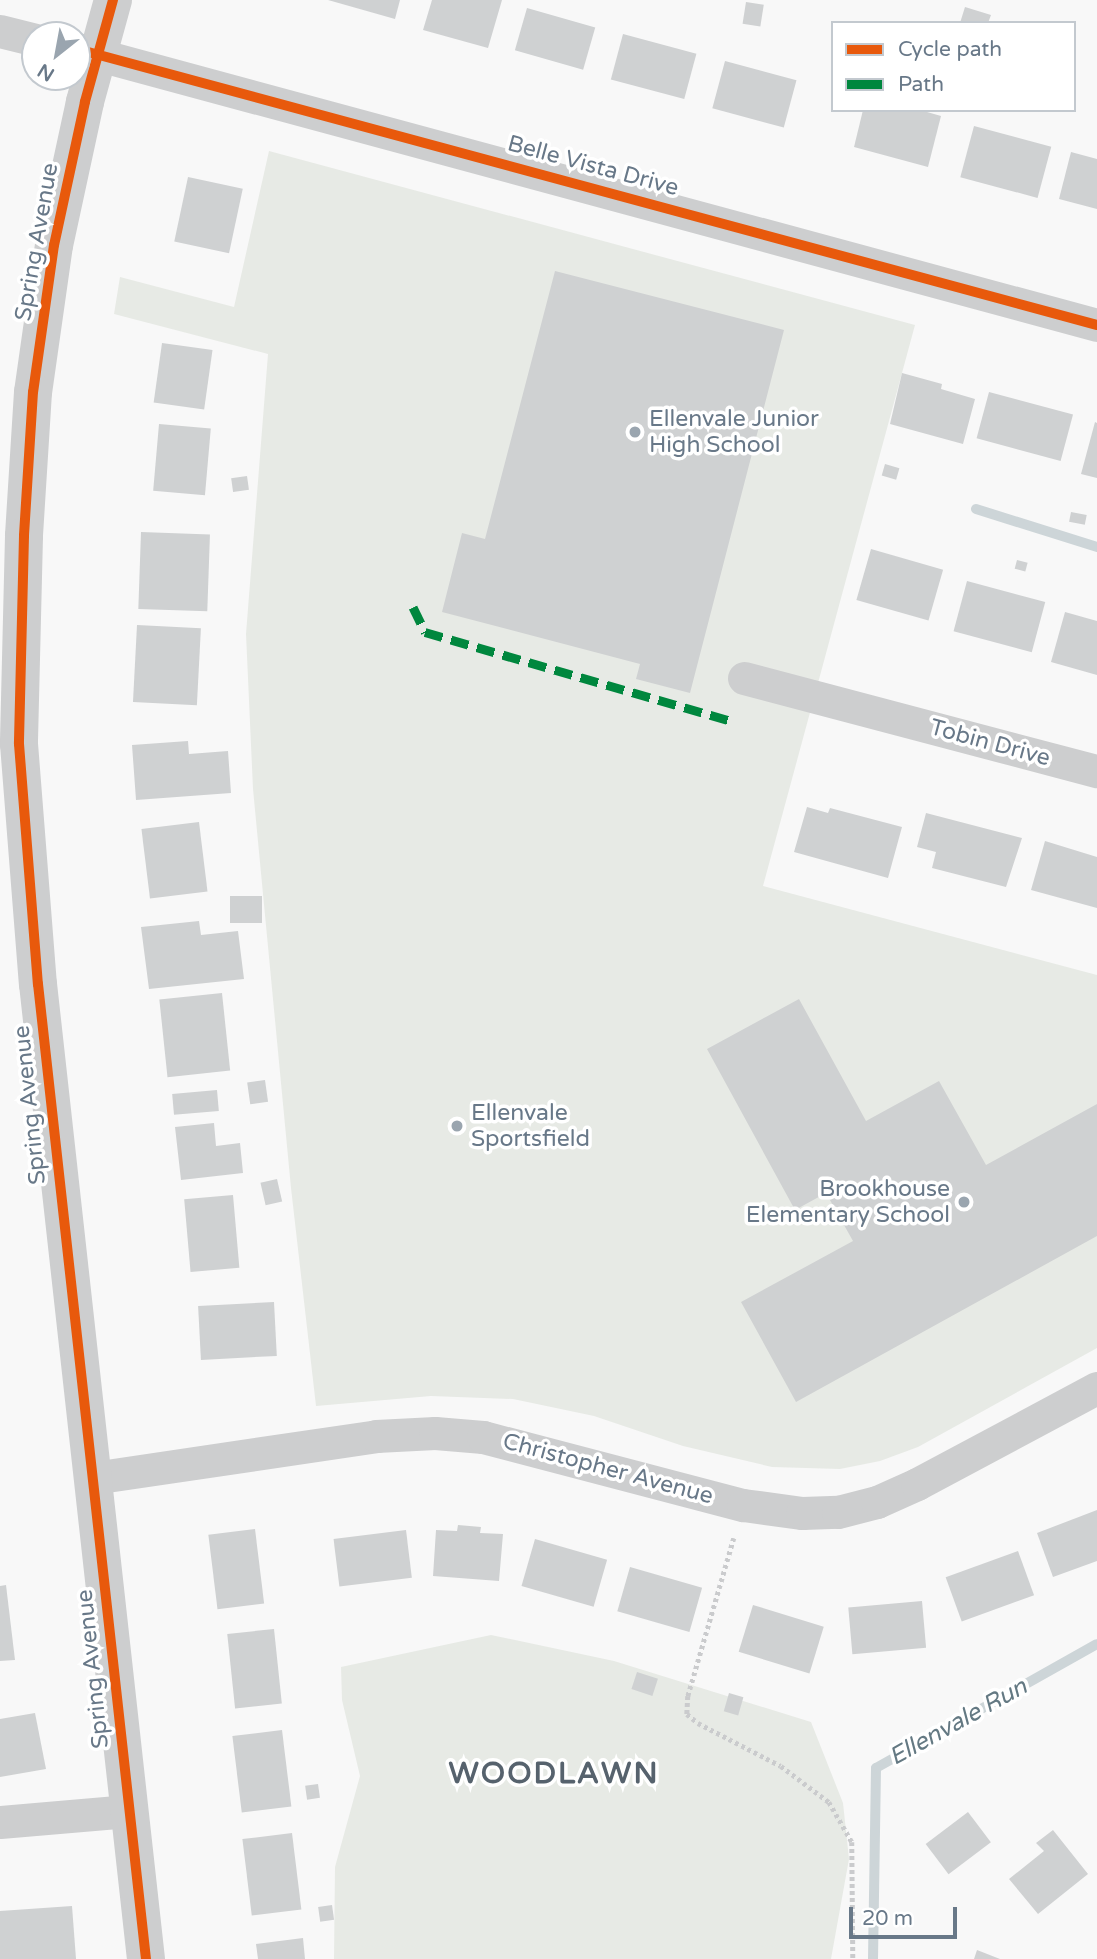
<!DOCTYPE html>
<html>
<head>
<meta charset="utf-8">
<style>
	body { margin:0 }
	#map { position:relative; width:1097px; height:1959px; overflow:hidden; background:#f8f8f8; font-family:"Varela Round",sans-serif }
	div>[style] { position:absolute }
	.green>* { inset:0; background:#e7eae5 }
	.stream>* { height:10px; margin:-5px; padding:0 5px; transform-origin:5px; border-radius:5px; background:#cdd5d8 }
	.building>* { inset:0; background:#cfd1d2; transform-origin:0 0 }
	.path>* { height:4.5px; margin-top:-2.25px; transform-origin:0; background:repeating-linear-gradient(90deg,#cacbcd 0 3.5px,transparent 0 7px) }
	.minor>* { height:33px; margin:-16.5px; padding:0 16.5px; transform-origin:16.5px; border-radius:16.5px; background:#cdcecf }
	.tertiary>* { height:38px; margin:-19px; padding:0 19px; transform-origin:19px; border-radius:19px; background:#cdcecf }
	.quiet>* { height:9px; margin-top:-4.5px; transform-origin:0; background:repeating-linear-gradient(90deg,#00873e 0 18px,transparent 0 27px) }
	.cycleway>* { height:10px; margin:-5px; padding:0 5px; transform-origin:5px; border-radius:5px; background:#e8590c }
	.dots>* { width:19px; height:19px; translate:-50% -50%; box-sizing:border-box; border:4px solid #fff; border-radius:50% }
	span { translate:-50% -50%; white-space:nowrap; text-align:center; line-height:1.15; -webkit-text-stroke:7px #fff; paint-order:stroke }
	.street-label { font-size:23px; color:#687888 }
	.poi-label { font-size:23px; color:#687888 }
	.left { translate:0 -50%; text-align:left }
	.right { translate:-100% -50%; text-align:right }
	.water-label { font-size:24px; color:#647983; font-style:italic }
	.district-label { font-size:30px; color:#56626d; font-weight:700; letter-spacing:2px }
	.legend { position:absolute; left:831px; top:21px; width:245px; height:91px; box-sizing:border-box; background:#fff; border:2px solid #c3c9cf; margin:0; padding:9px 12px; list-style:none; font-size:21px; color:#687888 }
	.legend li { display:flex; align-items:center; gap:14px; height:35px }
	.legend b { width:35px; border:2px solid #c3c9cf }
	.north { position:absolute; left:21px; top:21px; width:70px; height:70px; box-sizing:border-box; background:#fff; border:2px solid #c3c9cf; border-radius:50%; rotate:211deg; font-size:19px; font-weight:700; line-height:28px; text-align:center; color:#687888 }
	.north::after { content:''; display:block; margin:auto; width:24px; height:32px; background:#9aa5af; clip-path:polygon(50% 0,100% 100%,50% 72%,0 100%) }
	.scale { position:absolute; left:849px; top:1907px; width:108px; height:32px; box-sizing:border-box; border:4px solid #687888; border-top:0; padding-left:9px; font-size:21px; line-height:24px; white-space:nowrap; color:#687888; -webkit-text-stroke:5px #fff; paint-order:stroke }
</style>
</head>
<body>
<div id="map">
	<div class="green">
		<i style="clip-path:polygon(269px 151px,915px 325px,763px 886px,1097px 975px,1097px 1348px,918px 1447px,880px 1461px,840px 1469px,772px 1467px,683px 1446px,594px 1416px,513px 1399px,431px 1396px,316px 1406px,291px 1188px,253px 789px,246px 634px,268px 354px,114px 314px,120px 277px,234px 307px)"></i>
		<i style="clip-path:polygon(491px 1635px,614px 1661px,811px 1722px,843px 1803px,849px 1859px,831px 1959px,334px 1959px,335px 1867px,360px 1776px,342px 1700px,341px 1667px)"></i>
	</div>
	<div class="stream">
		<i style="left:976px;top:509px;width:127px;rotate:17.4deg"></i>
		<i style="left:873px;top:1959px;width:191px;rotate:-89.1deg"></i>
		<i style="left:876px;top:1768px;width:253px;rotate:-29.3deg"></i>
	</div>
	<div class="building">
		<i style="clip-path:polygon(328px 0,400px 0,395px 19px)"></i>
		<i style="clip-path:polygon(432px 0,502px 0,488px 48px,423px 30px)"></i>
		<i style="left:746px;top:2px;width:18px;height:22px;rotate:9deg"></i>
		<i style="clip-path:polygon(965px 7px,991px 15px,988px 23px,960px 23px)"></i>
		<i style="left:527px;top:8px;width:71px;height:44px;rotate:16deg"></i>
		<i style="left:623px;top:34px;width:76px;height:47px;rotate:15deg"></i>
		<i style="left:725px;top:61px;width:74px;height:49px;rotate:15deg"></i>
		<i style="clip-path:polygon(863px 110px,920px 110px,941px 116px,928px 167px,854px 147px)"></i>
		<i style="left:974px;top:126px;width:80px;height:53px;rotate:15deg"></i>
		<i style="clip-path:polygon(1071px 152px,1097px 159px,1097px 209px,1059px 199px)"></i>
		<i style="left:188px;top:177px;width:56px;height:66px;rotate:12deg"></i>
		<i style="clip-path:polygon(555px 271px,784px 330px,690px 693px,636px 679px,640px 664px,442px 612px,462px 533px,485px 539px)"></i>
		<i style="left:162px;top:343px;width:51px;height:60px;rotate:8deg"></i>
		<i style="clip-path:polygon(902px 373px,942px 384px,941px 389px,975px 399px,963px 444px,890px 424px)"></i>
		<i style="left:989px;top:392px;width:87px;height:48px;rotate:15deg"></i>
		<i style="clip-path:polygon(1095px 422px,1097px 423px,1097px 478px,1081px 474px)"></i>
		<i style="left:159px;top:424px;width:52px;height:67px;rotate:5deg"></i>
		<i style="left:885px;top:464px;width:15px;height:12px;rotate:16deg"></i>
		<i style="left:247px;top:476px;width:14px;height:16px;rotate:82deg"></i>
		<i style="left:1071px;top:512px;width:16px;height:10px;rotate:11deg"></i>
		<i style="left:141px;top:532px;width:69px;height:77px;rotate:2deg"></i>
		<i style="left:871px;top:549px;width:75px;height:53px;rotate:16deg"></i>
		<i style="left:1017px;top:560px;width:11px;height:9px;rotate:15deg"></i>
		<i style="left:967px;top:581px;width:81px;height:52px;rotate:15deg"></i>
		<i style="clip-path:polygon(1065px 612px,1097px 621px,1097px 675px,1051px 662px)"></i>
		<i style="left:137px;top:625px;width:64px;height:77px;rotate:3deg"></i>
		<i style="clip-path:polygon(188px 741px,189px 754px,228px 751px,231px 793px,136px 800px,132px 745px)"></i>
		<i style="clip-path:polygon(807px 807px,828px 813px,830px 808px,902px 827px,888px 878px,794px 852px)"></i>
		<i style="clip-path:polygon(926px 813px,1022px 838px,1006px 887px,932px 868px,936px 852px,917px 847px)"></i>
		<i style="left:199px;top:822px;width:70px;height:58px;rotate:83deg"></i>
		<i style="clip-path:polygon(1045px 841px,1097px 857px,1097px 908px,1031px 890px)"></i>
		<i style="left:230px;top:896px;width:32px;height:27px"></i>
		<i style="clip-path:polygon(199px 921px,201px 935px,238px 931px,244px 979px,149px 989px,141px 927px)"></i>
		<i style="left:222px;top:993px;width:78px;height:63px;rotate:84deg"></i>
		<i style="clip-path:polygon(799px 999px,866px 1121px,939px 1081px,986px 1165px,1097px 1104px,1097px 1236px,796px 1402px,741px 1302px,853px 1241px,826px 1193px,795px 1210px,707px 1049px)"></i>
		<i style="left:265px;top:1080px;width:22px;height:18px;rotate:82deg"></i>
		<i style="left:217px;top:1090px;width:21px;height:45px;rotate:85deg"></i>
		<i style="clip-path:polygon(214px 1123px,216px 1146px,240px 1143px,243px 1173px,181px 1180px,175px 1127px)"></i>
		<i style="left:277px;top:1179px;width:23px;height:17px;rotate:77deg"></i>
		<i style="left:233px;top:1195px;width:73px;height:49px;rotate:85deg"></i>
		<i style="left:274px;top:1302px;width:54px;height:76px;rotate:87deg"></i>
		<i style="clip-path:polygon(1097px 1510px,1097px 1561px,1053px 1577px,1037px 1533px)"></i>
		<i style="clip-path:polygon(458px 1525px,481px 1527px,480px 1533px,503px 1534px,499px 1581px,433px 1576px,436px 1530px,457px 1531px)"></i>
		<i style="left:255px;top:1529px;width:75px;height:47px;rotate:83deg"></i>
		<i style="left:406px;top:1530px;width:48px;height:73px;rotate:83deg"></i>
		<i style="left:535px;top:1539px;width:75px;height:49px;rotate:16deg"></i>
		<i style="left:1018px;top:1551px;width:47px;height:77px;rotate:70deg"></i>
		<i style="left:630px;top:1567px;width:75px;height:46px;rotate:16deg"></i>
		<i style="clip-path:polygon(6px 1585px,15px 1660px,0 1661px,0 1586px)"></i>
		<i style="left:922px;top:1601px;width:47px;height:74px;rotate:85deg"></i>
		<i style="left:753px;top:1605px;width:74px;height:49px;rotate:17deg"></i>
		<i style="left:274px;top:1629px;width:75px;height:47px;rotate:84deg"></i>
		<i style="left:637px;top:1672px;width:22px;height:18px;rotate:18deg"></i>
		<i style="left:729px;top:1693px;width:15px;height:19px;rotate:16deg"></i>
		<i style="clip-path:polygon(35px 1713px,46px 1769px,0 1777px,0 1719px)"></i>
		<i style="left:282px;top:1730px;width:77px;height:50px;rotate:83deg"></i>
		<i style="left:318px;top:1784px;width:14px;height:13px;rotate:82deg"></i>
		<i style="left:968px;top:1812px;width:38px;height:53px;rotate:53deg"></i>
		<i style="clip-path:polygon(1053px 1830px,1088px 1874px,1038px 1914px,1009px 1879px,1044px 1851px,1036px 1843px)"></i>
		<i style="left:292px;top:1833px;width:77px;height:50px;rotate:83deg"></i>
		<i style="left:332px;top:1905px;width:15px;height:14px;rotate:82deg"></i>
		<i style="clip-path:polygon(72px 1906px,76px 1959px,0 1959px,0 1911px)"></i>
		<i style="clip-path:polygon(303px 1938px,305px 1959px,258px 1959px,256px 1944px)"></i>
		<i style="clip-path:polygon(977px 1950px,1000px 1959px,974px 1959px)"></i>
	</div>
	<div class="path">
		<i style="left:734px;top:1538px;width:165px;rotate:106.2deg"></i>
		<i style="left:688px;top:1696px;width:18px;rotate:93deg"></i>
		<i style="left:687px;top:1714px;width:14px;rotate:39deg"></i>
		<i style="left:698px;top:1723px;width:93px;rotate:27.4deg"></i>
		<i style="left:781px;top:1766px;width:60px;rotate:36.9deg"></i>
		<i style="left:829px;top:1802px;width:46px;rotate:60.1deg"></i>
		<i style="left:852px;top:1842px;width:117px;rotate:89.5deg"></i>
	</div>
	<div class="minor">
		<i style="left:0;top:31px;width:36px;rotate:14deg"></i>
		<i style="left:77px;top:49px;width:1057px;rotate:15.14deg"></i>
		<i style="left:744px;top:678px;width:365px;rotate:14.8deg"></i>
		<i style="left:93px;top:1478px;width:286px;rotate:-8.4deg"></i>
		<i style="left:376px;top:1436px;width:59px;rotate:-2.9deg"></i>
		<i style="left:435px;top:1433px;width:48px;rotate:4.8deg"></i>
		<i style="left:483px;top:1437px;width:269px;rotate:14.7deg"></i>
		<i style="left:743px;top:1505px;width:60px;rotate:7.7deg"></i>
		<i style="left:802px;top:1513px;width:36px;rotate:-2deg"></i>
		<i style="left:838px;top:1512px;width:40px;rotate:-14.4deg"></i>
		<i style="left:877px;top:1502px;width:44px;rotate:-24.2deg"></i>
		<i style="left:917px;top:1484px;width:204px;rotate:-28.1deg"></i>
		<i style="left:0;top:1822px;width:129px;rotate:-4.9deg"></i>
	</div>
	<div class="tertiary">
		<i style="left:113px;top:0;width:106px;rotate:105.4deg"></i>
		<i style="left:85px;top:102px;width:146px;rotate:102.2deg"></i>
		<i style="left:54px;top:245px;width:148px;rotate:98.1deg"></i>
		<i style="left:33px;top:392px;width:144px;rotate:93.6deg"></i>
		<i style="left:24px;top:536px;width:208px;rotate:91.4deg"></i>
		<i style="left:19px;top:744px;width:241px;rotate:85.5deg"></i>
		<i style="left:38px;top:984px;width:981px;rotate:83.68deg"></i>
	</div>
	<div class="quiet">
		<i style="left:413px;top:607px;width:28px;rotate:64deg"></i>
		<i style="left:425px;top:632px;width:320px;rotate:16.2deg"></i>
	</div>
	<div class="cycleway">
		<i style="left:113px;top:0;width:106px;rotate:105.4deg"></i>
		<i style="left:85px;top:102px;width:146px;rotate:102.2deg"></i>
		<i style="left:54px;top:245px;width:148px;rotate:98.1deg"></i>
		<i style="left:33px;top:392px;width:144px;rotate:93.6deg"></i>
		<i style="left:24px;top:536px;width:208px;rotate:91.4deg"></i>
		<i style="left:19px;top:744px;width:241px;rotate:85.5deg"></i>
		<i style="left:38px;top:984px;width:981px;rotate:83.68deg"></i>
		<i style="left:77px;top:49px;width:1057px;rotate:15.14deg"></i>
	</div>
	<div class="dots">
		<i style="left:635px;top:432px;background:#9aa5af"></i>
		<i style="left:457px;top:1126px;background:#9aa5af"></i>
		<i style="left:964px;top:1202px;background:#9aa5af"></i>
	</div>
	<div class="street-label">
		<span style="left:593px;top:166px;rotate:15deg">Belle Vista Drive</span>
		<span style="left:37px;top:242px;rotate:-80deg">Spring Avenue</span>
		<span style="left:990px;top:743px;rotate:15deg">Tobin Drive</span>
		<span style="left:30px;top:1105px;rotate:-96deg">Spring Avenue</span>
		<span style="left:608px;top:1469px;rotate:15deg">Christopher Avenue</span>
		<span style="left:93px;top:1669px;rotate:-96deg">Spring Avenue</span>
	</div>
	<div class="poi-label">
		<span class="left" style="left:649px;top:432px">Ellenvale Junior<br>High School</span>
		<span class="left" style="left:471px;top:1126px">Ellenvale<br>Sportsfield</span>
		<span class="right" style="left:950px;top:1202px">Brookhouse<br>Elementary School</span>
	</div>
	<div class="water-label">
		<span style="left:958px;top:1722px;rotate:-29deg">Ellenvale Run</span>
	</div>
	<div class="district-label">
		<span style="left:554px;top:1774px">WOODLAWN</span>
	</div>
	<ul class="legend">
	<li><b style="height:9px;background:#e8590c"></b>Cycle path</li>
	<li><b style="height:9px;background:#00873e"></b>Path</li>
	</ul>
	<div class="north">N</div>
	<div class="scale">20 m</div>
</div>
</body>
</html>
